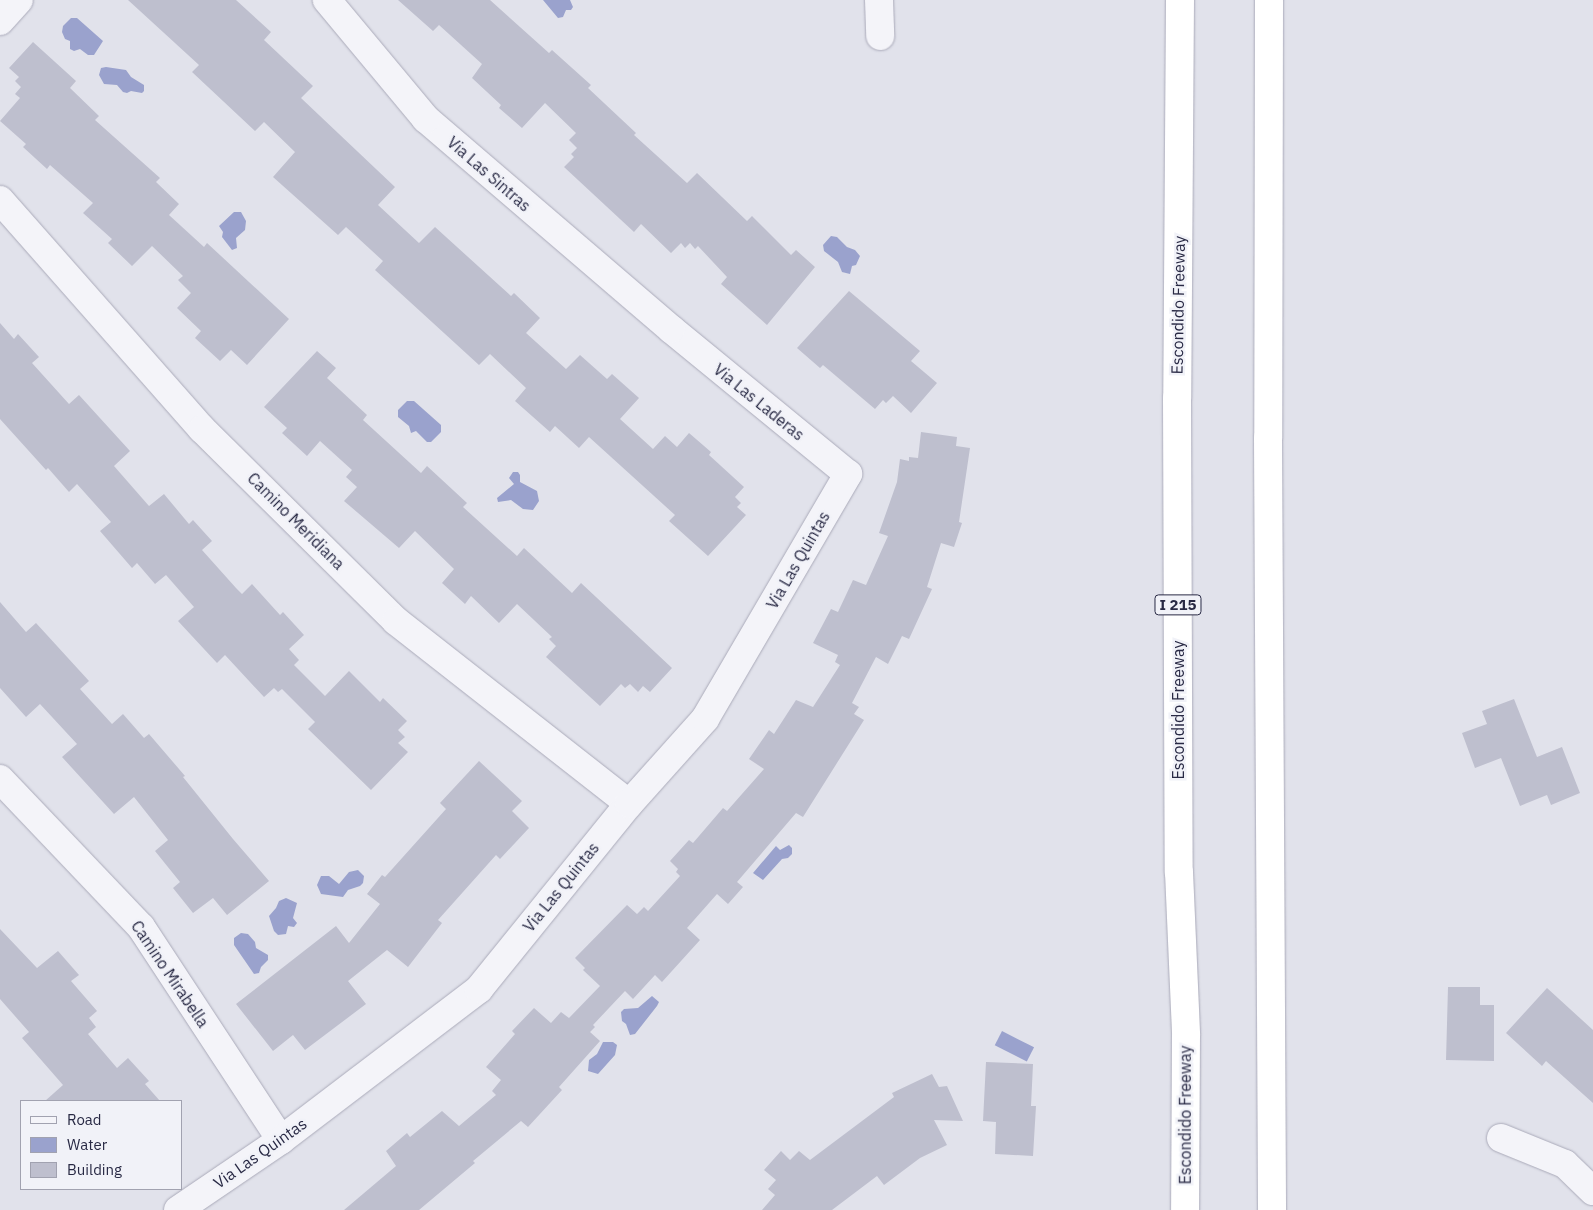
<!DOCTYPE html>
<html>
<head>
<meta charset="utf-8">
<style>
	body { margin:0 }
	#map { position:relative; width:1593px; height:1210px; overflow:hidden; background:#e1e2eb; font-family:"IBM Plex Sans",sans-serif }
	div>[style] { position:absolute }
	.water>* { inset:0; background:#9aa2cd; transform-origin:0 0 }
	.building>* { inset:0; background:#bebfce }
	.roads { filter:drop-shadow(0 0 1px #aaaab9) drop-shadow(0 0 1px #aaaab9) }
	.minor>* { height:28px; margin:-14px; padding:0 14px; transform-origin:14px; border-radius:14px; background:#f4f4f9 }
	.motorway>* { height:28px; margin:-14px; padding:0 14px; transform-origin:14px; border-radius:14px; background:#fff }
	span { translate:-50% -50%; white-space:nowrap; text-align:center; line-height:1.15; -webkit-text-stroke:5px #f1f2f8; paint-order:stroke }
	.shield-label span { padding:1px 4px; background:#f1f2f8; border:1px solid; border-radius:4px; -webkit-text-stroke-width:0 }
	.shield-label { font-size:15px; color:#282944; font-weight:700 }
	.street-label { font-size:16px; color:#282944 }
	.legend { position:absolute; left:20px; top:1100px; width:162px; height:90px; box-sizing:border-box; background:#f1f2f8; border:1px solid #a1a2b0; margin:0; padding:6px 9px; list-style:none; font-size:15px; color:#282944 }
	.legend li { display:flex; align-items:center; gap:10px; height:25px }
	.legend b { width:25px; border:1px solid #a1a2b0 }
</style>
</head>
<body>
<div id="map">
	<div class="water">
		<i style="clip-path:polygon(543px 0,570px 0,573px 7px,571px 10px,566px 10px,563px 17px,558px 18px)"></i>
		<i style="clip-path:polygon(71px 18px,77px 18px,103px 41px,94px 55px,88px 55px,80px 49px,74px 51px,70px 49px,70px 41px,65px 39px,62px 32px,63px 26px)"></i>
		<i style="clip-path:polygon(106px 67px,126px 70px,131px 77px,144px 85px,144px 91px,142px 93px,131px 91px,127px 93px,123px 92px,117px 85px,104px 84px,99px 75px,101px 68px)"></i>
		<i style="clip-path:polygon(234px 212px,241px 212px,246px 221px,245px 230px,236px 238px,237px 248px,232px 250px,222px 237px,223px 232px,219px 226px)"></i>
		<i style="clip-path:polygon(831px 236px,837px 237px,847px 247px,855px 250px,860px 256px,856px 265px,852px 266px,850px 274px,842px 272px,838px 262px,824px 251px,823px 245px)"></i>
		<i style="clip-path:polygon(407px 401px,414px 401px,441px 425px,441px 432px,431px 442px,427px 442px,416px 431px,411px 433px,409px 426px,398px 417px,398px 410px)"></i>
		<i style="clip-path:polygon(513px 472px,518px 472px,520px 475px,520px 482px,537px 491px,539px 501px,533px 510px,523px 509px,511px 500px,498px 502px,497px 498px,514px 484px,509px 478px)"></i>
		<i style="clip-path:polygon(789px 845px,792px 848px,792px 854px,788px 858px,782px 859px,763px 880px,753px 873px,776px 846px,780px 850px)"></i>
		<i style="clip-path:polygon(358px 870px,364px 876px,363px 883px,360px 886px,348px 890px,343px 897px,321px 894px,317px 885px,321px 876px,329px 876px,339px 884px,349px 872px)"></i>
		<i style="clip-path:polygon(286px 898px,297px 903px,293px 918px,297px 923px,294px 927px,288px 926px,286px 934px,278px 935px,274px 931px,269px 916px,276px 908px,279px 901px)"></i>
		<i style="clip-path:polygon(241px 933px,248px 934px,255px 942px,256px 948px,268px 955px,268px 960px,261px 967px,259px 973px,254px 974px,234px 945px,234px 938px)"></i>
		<i style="clip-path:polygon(652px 996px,659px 1002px,657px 1006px,635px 1034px,630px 1035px,626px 1024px,622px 1021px,621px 1012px,624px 1009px,638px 1008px)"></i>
		<i style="left:1002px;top:1031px;width:36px;height:16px;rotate:27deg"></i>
		<i style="clip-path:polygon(603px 1042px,613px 1042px,617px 1045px,615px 1055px,598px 1074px,588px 1071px,589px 1060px,597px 1054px)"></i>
	</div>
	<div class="building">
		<i style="clip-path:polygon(128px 0,236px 0,271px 32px,264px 40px,313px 86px,301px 98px,395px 187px,378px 205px,419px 243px,435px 227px,511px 296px,514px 293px,540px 318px,526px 333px,566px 369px,580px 355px,607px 379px,612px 374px,639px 398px,620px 419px,653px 449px,665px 436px,677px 447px,689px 433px,711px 452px,709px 455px,744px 487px,735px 497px,741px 503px,737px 507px,746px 515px,708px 556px,669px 521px,675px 515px,589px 437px,579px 448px,555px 426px,550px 432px,515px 401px,526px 388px,490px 354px,479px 365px,375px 270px,383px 261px,346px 227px,338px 235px,273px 177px,295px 152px,264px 122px,255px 131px,192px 72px,199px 65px)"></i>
		<i style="clip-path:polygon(398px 0,490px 0,549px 53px,552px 50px,591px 85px,588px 88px,636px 133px,634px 135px,687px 183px,697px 173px,747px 221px,752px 216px,791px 255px,796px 250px,815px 267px,767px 325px,721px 284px,727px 277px,698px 246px,695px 249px,690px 243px,685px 248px,681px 243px,671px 253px,641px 224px,634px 232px,564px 167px,574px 157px,571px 154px,577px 148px,569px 140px,576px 133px,545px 103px,522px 128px,499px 108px,501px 105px,472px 78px,482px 64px,439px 25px,433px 31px)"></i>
		<i style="clip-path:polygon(33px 42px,76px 81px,70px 88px,99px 116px,95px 120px,160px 178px,156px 182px,179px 204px,169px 215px,204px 247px,207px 243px,289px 319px,247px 365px,231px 350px,220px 361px,195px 338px,201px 331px,177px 308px,191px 293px,178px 280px,183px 276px,152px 246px,132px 266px,108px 243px,112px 239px,83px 213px,93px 203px,50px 165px,47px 169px,23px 147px,26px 144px,0 121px,20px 98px,15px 94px,21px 87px,15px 81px,19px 77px,9px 68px)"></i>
		<i style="clip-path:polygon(849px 291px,920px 351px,911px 361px,937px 383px,911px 413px,893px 396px,886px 403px,883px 400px,875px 409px,823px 365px,820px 368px,797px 348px)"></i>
		<i style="clip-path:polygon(0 323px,14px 339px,18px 334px,39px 357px,32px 363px,69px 404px,79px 395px,130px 451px,114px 466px,149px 506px,164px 494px,189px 524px,193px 520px,212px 541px,202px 550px,236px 588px,242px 594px,252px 584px,280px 615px,283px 612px,304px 635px,289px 649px,299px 660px,294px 665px,325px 696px,349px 671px,380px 702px,383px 698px,407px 721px,398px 730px,405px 737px,398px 743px,408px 752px,371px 790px,308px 729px,315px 722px,282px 689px,278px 692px,274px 688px,264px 697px,225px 655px,217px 663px,178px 621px,194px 607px,166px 575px,155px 584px,137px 563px,132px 568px,100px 531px,111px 522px,77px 484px,69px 492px,48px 468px,46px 470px,0 419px)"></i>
		<i style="clip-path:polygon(317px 351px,336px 368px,327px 378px,367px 415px,363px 420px,421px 473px,427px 466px,467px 503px,463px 507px,517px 556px,524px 548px,572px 593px,581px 583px,672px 668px,650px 692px,643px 686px,638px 692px,630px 684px,625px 688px,621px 684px,600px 706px,546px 657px,556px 646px,549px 639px,552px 637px,517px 604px,499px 623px,471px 596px,465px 604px,442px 583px,454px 569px,415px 531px,399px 548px,344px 501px,357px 487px,346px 477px,352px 470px,320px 441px,307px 456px,282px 433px,287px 428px,264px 407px)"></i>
		<i style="clip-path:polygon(921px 432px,957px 437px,956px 446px,970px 448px,959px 522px,962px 523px,954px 547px,941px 543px,927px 587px,932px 589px,909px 639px,902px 636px,888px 664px,876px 657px,852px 703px,859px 707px,854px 714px,864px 720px,803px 817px,796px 813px,737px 882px,743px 887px,728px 904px,717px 894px,687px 928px,700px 940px,662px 982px,655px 975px,633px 999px,625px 991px,593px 1025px,595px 1027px,590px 1032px,600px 1041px,559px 1087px,562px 1090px,528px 1127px,521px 1121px,473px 1161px,475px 1163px,419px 1210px,344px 1210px,396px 1166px,386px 1151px,407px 1133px,410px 1137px,442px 1111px,459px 1126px,496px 1095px,492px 1091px,501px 1080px,486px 1067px,515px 1034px,512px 1031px,534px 1008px,551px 1023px,561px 1012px,569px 1018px,600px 986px,583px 970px,585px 968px,575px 958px,627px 905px,637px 914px,644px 907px,648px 911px,680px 876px,676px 872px,678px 869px,670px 861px,689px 840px,693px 843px,723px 808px,727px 811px,764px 769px,749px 759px,769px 730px,774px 734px,796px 700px,813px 707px,840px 665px,835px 662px,838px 655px,813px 643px,831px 609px,838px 612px,853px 580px,866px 585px,888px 536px,879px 533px,897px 482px,900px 459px,909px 461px,909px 457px,918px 458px)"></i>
		<i style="clip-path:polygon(0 602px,26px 632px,36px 623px,89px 681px,80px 689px,112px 724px,123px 714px,144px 738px,149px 734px,185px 776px,183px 777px,233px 839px,269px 881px,227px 915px,213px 898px,193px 913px,173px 888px,180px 882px,155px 851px,168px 840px,134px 797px,114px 814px,62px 757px,77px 744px,40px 704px,26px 717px,0 688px)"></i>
		<i style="clip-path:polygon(1514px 699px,1537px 757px,1562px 747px,1580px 793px,1551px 805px,1547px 795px,1520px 806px,1501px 758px,1475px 768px,1462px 733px,1487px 724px,1482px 711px)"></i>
		<i style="clip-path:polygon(479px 761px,522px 801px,512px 811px,529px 828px,500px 859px,496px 855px,438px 920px,442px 923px,408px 967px,387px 950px,348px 981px,366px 1004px,305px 1050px,293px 1035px,273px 1051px,236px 1004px,336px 926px,349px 943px,380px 904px,367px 894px,382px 875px,385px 877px,446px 809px,440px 803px)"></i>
		<i style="clip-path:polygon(0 929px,37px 968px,58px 951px,79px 975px,71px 981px,97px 1011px,89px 1018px,96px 1027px,88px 1034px,117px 1068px,128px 1058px,149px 1081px,145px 1084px,160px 1101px,45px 1101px,63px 1085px,22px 1038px,29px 1032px,0 999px)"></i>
		<i style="clip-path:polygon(1448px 987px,1480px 987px,1480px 1005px,1494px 1005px,1494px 1061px,1446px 1060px)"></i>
		<i style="clip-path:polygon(1547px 988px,1593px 1030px,1593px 1103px,1546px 1061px,1542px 1066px,1506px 1033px)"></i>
		<i style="clip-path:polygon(986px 1062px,1033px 1064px,1031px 1106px,1036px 1106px,1033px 1156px,995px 1154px,996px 1122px,983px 1121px)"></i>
		<i style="clip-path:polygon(932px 1074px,939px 1087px,947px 1086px,963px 1121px,934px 1120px,947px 1145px,920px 1158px,884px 1185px,877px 1176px,832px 1210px,762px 1210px,775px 1195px,768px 1189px,776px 1180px,764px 1170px,781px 1151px,790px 1160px,799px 1151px,810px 1160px,894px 1097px,892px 1093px)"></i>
	</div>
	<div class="roads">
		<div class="minor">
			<i style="left:879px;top:0;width:36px;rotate:88deg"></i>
			<i style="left:0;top:21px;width:28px;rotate:-48deg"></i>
			<i style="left:0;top:200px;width:305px;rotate:48.6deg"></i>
			<i style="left:202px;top:429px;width:273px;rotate:44.7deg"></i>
			<i style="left:396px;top:621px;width:296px;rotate:38.1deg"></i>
			<i style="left:0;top:779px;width:204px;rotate:46.4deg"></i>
			<i style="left:141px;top:927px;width:255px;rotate:56.7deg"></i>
			<i style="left:1501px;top:1138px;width:69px;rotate:22.1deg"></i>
			<i style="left:1565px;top:1164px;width:39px;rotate:44deg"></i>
			<i style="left:178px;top:1210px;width:125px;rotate:-34.2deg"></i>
			<i style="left:281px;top:1140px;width:249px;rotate:-37.3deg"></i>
			<i style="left:479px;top:989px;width:238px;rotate:-51deg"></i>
			<i style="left:629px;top:804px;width:114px;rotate:-48.2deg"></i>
			<i style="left:705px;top:719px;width:284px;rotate:-59.7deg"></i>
			<i style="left:848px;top:474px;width:229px;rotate:-140.7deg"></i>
			<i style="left:671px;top:329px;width:323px;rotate:-139.4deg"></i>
			<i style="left:426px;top:119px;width:155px;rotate:-129.8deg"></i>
		</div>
		<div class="motorway">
			<i style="left:1180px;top:0;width:398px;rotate:90.4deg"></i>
			<i style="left:1177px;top:398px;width:474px;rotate:89.8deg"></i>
			<i style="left:1179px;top:872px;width:163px;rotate:87.5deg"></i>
			<i style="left:1186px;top:1035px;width:175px;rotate:90.3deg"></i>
			<i style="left:1269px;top:0;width:438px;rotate:90.1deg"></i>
			<i style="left:1268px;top:438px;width:772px;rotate:89.7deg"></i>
		</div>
	</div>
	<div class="shield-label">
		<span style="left:1178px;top:605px">I 215</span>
	</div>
	<div class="street-label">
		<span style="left:489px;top:174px;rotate:41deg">Via Las Sintras</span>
		<span style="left:1178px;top:305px;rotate:-89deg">Escondido Freeway</span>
		<span style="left:759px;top:402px;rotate:39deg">Via Las Laderas</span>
		<span style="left:296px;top:521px;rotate:45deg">Camino Meridiana</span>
		<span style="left:798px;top:560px;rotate:-60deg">Via Las Quintas</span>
		<span style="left:1178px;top:710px;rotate:-90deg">Escondido Freeway</span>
		<span style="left:561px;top:887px;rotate:-51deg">Via Las Quintas</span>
		<span style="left:170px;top:974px;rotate:56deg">Camino Mirabella</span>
		<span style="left:1185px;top:1115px;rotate:-90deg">Escondido Freeway</span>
		<span style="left:260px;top:1153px;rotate:-35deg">Via Las Quintas</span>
	</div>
	<ul class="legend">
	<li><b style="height:6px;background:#f4f4f9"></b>Road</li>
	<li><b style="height:14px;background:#9aa2cd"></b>Water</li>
	<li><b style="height:14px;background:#bebfce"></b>Building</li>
	</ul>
</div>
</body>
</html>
